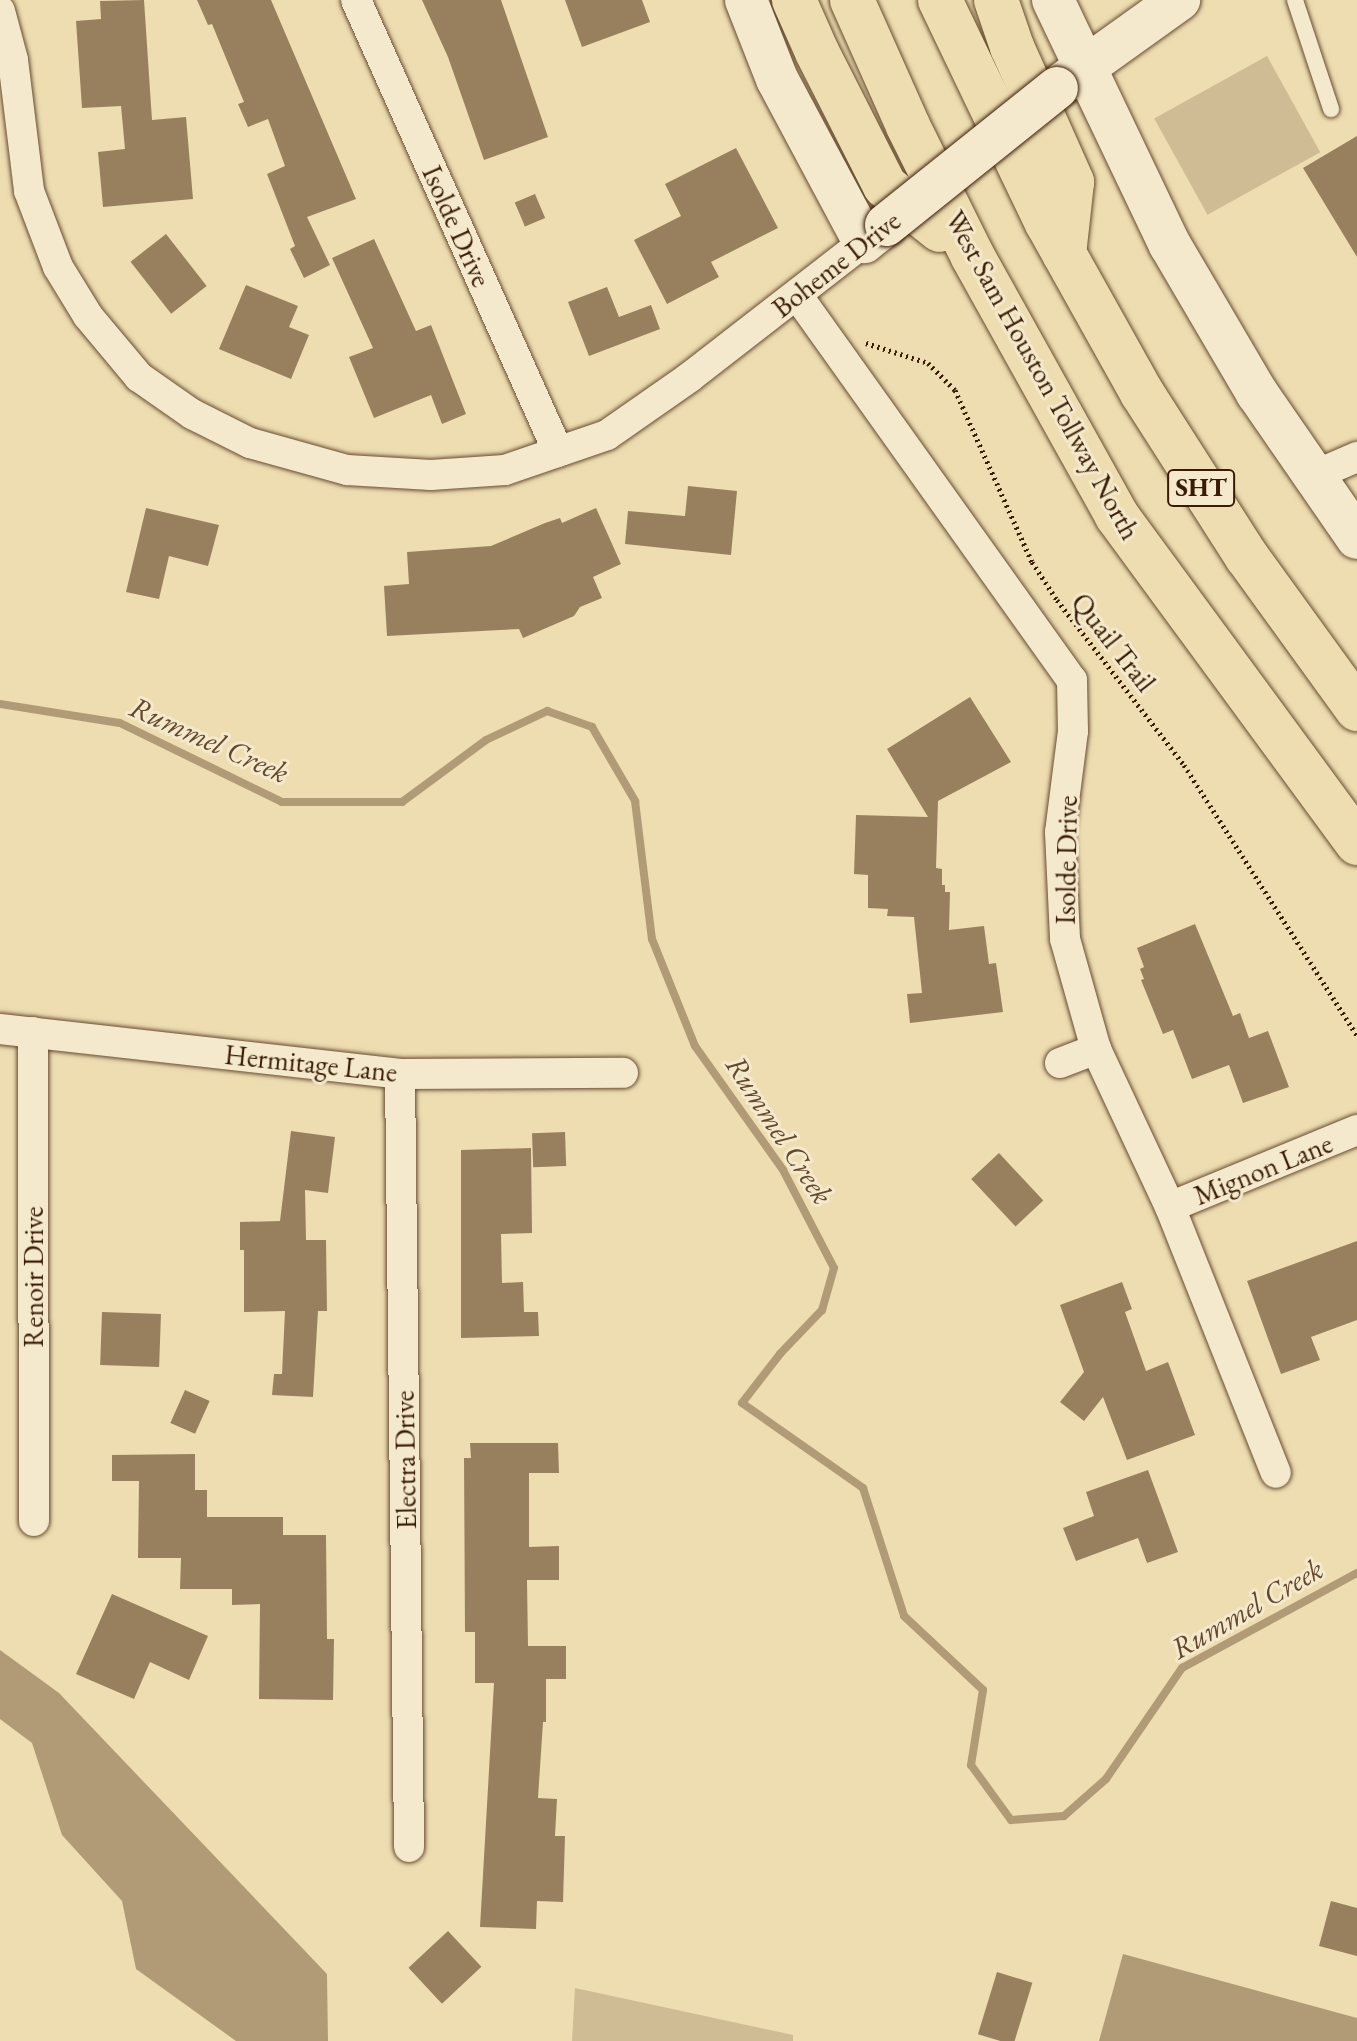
<!DOCTYPE html>
<html>
<head>
<meta charset="utf-8">
<style>
	body { margin:0 }
	#map { position:relative; width:1357px; height:2041px; overflow:hidden; background:#eeddb1; font-family:"EB Garamond",serif }
	div>[style] { position:absolute }
	.green>* { inset:0; background:#cfbc94; transform-origin:0 0 }
	.water>* { inset:0; background:#b19b77 }
	.stream>* { height:8px; margin:-4px; padding:0 4px; transform-origin:4px; border-radius:4px; background:#b19b77 }
	.building>* { inset:0; background:#98805e; transform-origin:0 0 }
	.path>* { height:5px; margin-top:-2.5px; transform-origin:0; background:repeating-linear-gradient(90deg,#3a1c05 0 2px,transparent 0 6px) }
	.roads { filter:drop-shadow(0 0 2px #674c30) drop-shadow(0 0 2px #674c30) }
	.lane>* { height:16px; margin:-8px; padding:0 8px; transform-origin:8px; border-radius:8px; background:#f4e9cc }
	.street>* { height:30px; margin:-15px; padding:0 15px; transform-origin:15px; border-radius:15px; background:#f4e9cc }
	.secondary>* { height:42px; margin:-21px; padding:0 21px; transform-origin:21px; border-radius:21px; background:#f4e9cc }
	.highway>* { height:44px; margin:-22px; padding:0 22px; transform-origin:22px; border-radius:22px; background:#eeddb1 }
	.bridges { filter:drop-shadow(0 0 2px #3a1c05) drop-shadow(0 0 2px #3a1c05) }
	.secondary-bridge>* { height:42px; margin:-21px; padding:0 21px; transform-origin:21px; border-radius:21px; background:#f4e9cc }
	span { translate:-50% -50%; white-space:nowrap; text-align:center; line-height:1.15; -webkit-text-stroke:6px #f4e9cc; paint-order:stroke }
	.shield-label span { padding:2px 6px; background:#f4e9cc; border:2px solid; border-radius:6px; -webkit-text-stroke-width:0 }
	.shield-label { font-size:26px; color:#3a1c05; font-weight:700 }
	.street-label { font-size:28px; color:#3a1c05 }
	.water-label { font-size:30px; color:#64482d; font-style:italic }
</style>
</head>
<body>
<div id="map">
	<div class="green">
		<i style="left:1267px;top:56px;width:110px;height:129px;rotate:61deg"></i>
		<i style="clip-path:polygon(575px 1988px,793px 2035px,793px 2041px,572px 2041px)"></i>
	</div>
	<div class="water">
		<i style="clip-path:polygon(0 1650px,59px 1693px,327px 1974px,328px 2041px,236px 2041px,136px 1969px,122px 1901px,62px 1835px,32px 1743px,0 1719px)"></i>
		<i style="clip-path:polygon(1123px 1954px,1357px 2018px,1357px 2041px,1099px 2041px)"></i>
	</div>
	<div class="stream">
		<i style="left:0;top:704px;width:121px;rotate:9deg"></i>
		<i style="left:120px;top:723px;width:180px;rotate:26deg"></i>
		<i style="left:282px;top:802px;width:120px"></i>
		<i style="left:402px;top:802px;width:104px;rotate:-36.4deg"></i>
		<i style="left:486px;top:740px;width:68px;rotate:-25.4deg"></i>
		<i style="left:547px;top:711px;width:48px;rotate:19.6deg"></i>
		<i style="left:592px;top:727px;width:86px;rotate:59.8deg"></i>
		<i style="left:635px;top:801px;width:139px;rotate:83deg"></i>
		<i style="left:652px;top:939px;width:115px;rotate:68.1deg"></i>
		<i style="left:695px;top:1046px;width:152px;rotate:54.6deg"></i>
		<i style="left:783px;top:1170px;width:110px;rotate:62.5deg"></i>
		<i style="left:834px;top:1268px;width:44px;rotate:105.9deg"></i>
		<i style="left:822px;top:1310px;width:61px;rotate:133.7deg"></i>
		<i style="left:780px;top:1354px;width:62px;rotate:127.8deg"></i>
		<i style="left:742px;top:1403px;width:148px;rotate:35.1deg"></i>
		<i style="left:863px;top:1488px;width:134px;rotate:72.2deg"></i>
		<i style="left:904px;top:1616px;width:108px;rotate:43.1deg"></i>
		<i style="left:983px;top:1690px;width:76px;rotate:99.1deg"></i>
		<i style="left:971px;top:1765px;width:68px;rotate:54deg"></i>
		<i style="left:1011px;top:1820px;width:53px;rotate:-4.3deg"></i>
		<i style="left:1064px;top:1816px;width:56px;rotate:-41.4deg"></i>
		<i style="left:1106px;top:1779px;width:135px;rotate:-55.6deg"></i>
		<i style="left:1182px;top:1668px;width:199px;rotate:-28.5deg"></i>
	</div>
	<div class="building">
		<i style="clip-path:polygon(144px 0,152px 120px,186px 117px,193px 199px,103px 207px,98px 152px,125px 149px,121px 106px,82px 108px,76px 21px,101px 19px,100px 1px)"></i>
		<i style="clip-path:polygon(197px 0,271px 0,356px 199px,307px 217px,330px 265px,304px 278px,290px 249px,295px 246px,267px 174px,285px 166px,268px 119px,248px 127px,238px 104px,244px 102px,212px 24px,208px 25px)"></i>
		<i style="clip-path:polygon(422px 0,501px 0,548px 137px,484px 160px,448px 57px)"></i>
		<i style="clip-path:polygon(565px 0,642px 0,650px 22px,582px 47px)"></i>
		<i style="clip-path:polygon(1357px 136px,1357px 257px,1303px 168px)"></i>
		<i style="clip-path:polygon(736px 148px,778px 228px,711px 262px,719px 277px,667px 304px,634px 240px,681px 216px,665px 184px)"></i>
		<i style="left:535px;top:194px;width:26px;height:22px;rotate:67deg"></i>
		<i style="left:166px;top:234px;width:66px;height:45px;rotate:52deg"></i>
		<i style="clip-path:polygon(374px 239px,416px 331px,431px 325px,466px 414px,442px 424px,431px 395px,374px 418px,349px 357px,373px 348px,332px 258px)"></i>
		<i style="clip-path:polygon(246px 285px,298px 306px,289px 327px,309px 335px,291px 379px,219px 349px)"></i>
		<i style="clip-path:polygon(607px 287px,619px 317px,651px 305px,660px 329px,589px 356px,568px 302px)"></i>
		<i style="clip-path:polygon(688px 486px,737px 491px,731px 555px,625px 544px,628px 511px,685px 516px)"></i>
		<i style="clip-path:polygon(146px 508px,219px 525px,208px 566px,169px 556px,159px 599px,126px 592px)"></i>
		<i style="clip-path:polygon(596px 508px,621px 564px,593px 577px,602px 598px,580px 607px,574px 616px,523px 638px,519px 629px,387px 636px,384px 586px,409px 584px,407px 552px,491px 546px,545px 523px,560px 518px,562px 523px)"></i>
		<i style="clip-path:polygon(970px 697px,1011px 762px,938px 801px,936px 868px,942px 869px,942px 885px,945px 885px,945px 892px,950px 892px,949px 930px,984px 926px,989px 964px,996px 963px,1003px 1012px,910px 1023px,907px 994px,922px 993px,914px 917px,887px 916px,888px 909px,868px 908px,868px 875px,854px 874px,856px 815px,928px 817px,887px 749px)"></i>
		<i style="clip-path:polygon(1195px 924px,1233px 1016px,1240px 1013px,1249px 1038px,1268px 1031px,1289px 1087px,1243px 1103px,1229px 1065px,1192px 1079px,1173px 1030px,1163px 1034px,1141px 980px,1144px 979px,1140px 969px,1144px 967px,1137px 948px)"></i>
		<i style="clip-path:polygon(291px 1131px,335px 1137px,328px 1193px,305px 1190px,306px 1240px,326px 1240px,327px 1311px,318px 1311px,313px 1397px,272px 1395px,274px 1374px,282px 1374px,285px 1311px,244px 1312px,244px 1250px,240px 1250px,240px 1222px,280px 1221px)"></i>
		<i style="left:565px;top:1132px;width:34px;height:33px;rotate:88deg"></i>
		<i style="clip-path:polygon(531px 1148px,532px 1233px,501px 1234px,502px 1283px,523px 1282px,524px 1312px,538px 1312px,539px 1336px,461px 1338px,461px 1150px)"></i>
		<i style="left:999px;top:1153px;width:65px;height:38px;rotate:47deg"></i>
		<i style="clip-path:polygon(1357px 1241px,1357px 1320px,1311px 1337px,1320px 1360px,1281px 1374px,1247px 1281px)"></i>
		<i style="clip-path:polygon(1122px 1282px,1132px 1309px,1125px 1312px,1146px 1371px,1168px 1362px,1195px 1435px,1127px 1460px,1103px 1397px,1084px 1421px,1060px 1402px,1084px 1372px,1060px 1305px)"></i>
		<i style="left:102px;top:1312px;width:59px;height:53px;rotate:2deg"></i>
		<i style="left:185px;top:1390px;width:27px;height:36px;rotate:24deg"></i>
		<i style="clip-path:polygon(470px 1443px,558px 1443px,559px 1473px,529px 1473px,529px 1547px,559px 1546px,559px 1580px,527px 1580px,528px 1646px,566px 1646px,566px 1679px,546px 1679px,546px 1722px,543px 1722px,538px 1798px,557px 1799px,555px 1836px,565px 1836px,563px 1902px,537px 1901px,536px 1929px,480px 1927px,494px 1683px,475px 1683px,475px 1632px,465px 1632px,464px 1458px,471px 1458px)"></i>
		<i style="clip-path:polygon(195px 1454px,195px 1490px,207px 1490px,207px 1517px,283px 1517px,283px 1535px,326px 1535px,327px 1639px,334px 1639px,333px 1700px,259px 1699px,260px 1604px,232px 1605px,232px 1589px,180px 1589px,181px 1558px,138px 1558px,139px 1481px,112px 1481px,112px 1455px)"></i>
		<i style="clip-path:polygon(1148px 1470px,1178px 1552px,1147px 1563px,1138px 1538px,1076px 1561px,1063px 1528px,1094px 1516px,1086px 1492px)"></i>
		<i style="clip-path:polygon(112px 1594px,208px 1636px,189px 1680px,150px 1662px,134px 1699px,76px 1674px)"></i>
		<i style="clip-path:polygon(1331px 1901px,1357px 1908px,1357px 1956px,1319px 1946px)"></i>
		<i style="left:448px;top:1931px;width:49px;height:54px;rotate:47deg"></i>
		<i style="left:997px;top:1972px;width:37px;height:65px;rotate:17deg"></i>
	</div>
	<div class="path">
		<i style="left:866px;top:343px;width:65px;rotate:17.9deg"></i>
		<i style="left:928px;top:363px;width:38px;rotate:45deg"></i>
		<i style="left:955px;top:390px;width:188px;rotate:65.9deg"></i>
		<i style="left:1032px;top:562px;width:45px;rotate:56.7deg"></i>
		<i style="left:1057px;top:600px;width:208px;rotate:52.4deg"></i>
		<i style="left:1184px;top:765px;width:322px;rotate:57.4deg"></i>
	</div>
	<div class="roads">
		<div class="lane">
			<i style="left:1295px;top:0;width:115px;rotate:71.7deg"></i>
		</div>
		<div class="street">
			<i style="left:356px;top:0;width:495px;rotate:65.9deg"></i>
			<i style="left:0;top:11px;width:51px;rotate:75.1deg"></i>
			<i style="left:13px;top:60px;width:132px;rotate:83deg"></i>
			<i style="left:29px;top:191px;width:81px;rotate:69.1deg"></i>
			<i style="left:58px;top:267px;width:57px;rotate:58.5deg"></i>
			<i style="left:88px;top:316px;width:80px;rotate:50.1deg"></i>
			<i style="left:139px;top:377px;width:65px;rotate:34.9deg"></i>
			<i style="left:192px;top:414px;width:65px;rotate:26.6deg"></i>
			<i style="left:250px;top:443px;width:101px;rotate:15.6deg"></i>
			<i style="left:347px;top:470px;width:84px;rotate:3.4deg"></i>
			<i style="left:431px;top:475px;width:74px;rotate:-3.9deg"></i>
			<i style="left:505px;top:470px;width:108px;rotate:-18.9deg"></i>
			<i style="left:607px;top:435px;width:101px;rotate:-34.9deg"></i>
			<i style="left:690px;top:377px;width:220px;rotate:-37.8deg"></i>
			<i style="left:797px;top:295px;width:473px;rotate:54.5deg"></i>
			<i style="left:1072px;top:680px;width:51px;rotate:88.9deg"></i>
			<i style="left:1073px;top:731px;width:102px;rotate:97.3deg"></i>
			<i style="left:1060px;top:832px;width:107px;rotate:87.3deg"></i>
			<i style="left:1065px;top:939px;width:114px;rotate:74.3deg"></i>
			<i style="left:1096px;top:1049px;width:174px;rotate:64.9deg"></i>
			<i style="left:1170px;top:1207px;width:286px;rotate:68.3deg"></i>
			<i style="left:1313px;top:476px;width:48px;rotate:-23.4deg"></i>
			<i style="left:0;top:1029px;width:403px;rotate:6.4deg"></i>
			<i style="left:400px;top:1074px;width:223px;rotate:-0.3deg"></i>
			<i style="left:33px;top:1032px;width:489px;rotate:89.9deg"></i>
			<i style="left:1060px;top:1063px;width:39px;rotate:-21deg"></i>
			<i style="left:400px;top:1074px;width:773px;rotate:89.33deg"></i>
			<i style="left:1170px;top:1207px;width:202px;rotate:-22.4deg"></i>
		</div>
		<div class="secondary">
			<i style="left:746px;top:0;width:85px;rotate:68.6deg"></i>
			<i style="left:777px;top:79px;width:185px;rotate:61.9deg"></i>
			<i style="left:864px;top:242px;width:28px;rotate:-38deg"></i>
			<i style="left:1053px;top:0;width:272px;rotate:64.5deg"></i>
			<i style="left:1170px;top:245px;width:172px;rotate:59.6deg"></i>
			<i style="left:1257px;top:393px;width:176px;rotate:55.4deg"></i>
			<i style="left:1063px;top:83px;width:143px;rotate:-35.6deg"></i>
		</div>
		<div class="highway">
			<i style="left:794px;top:0;width:57px;rotate:66.1deg"></i>
			<i style="left:817px;top:52px;width:150px;rotate:63.1deg"></i>
			<i style="left:885px;top:186px;width:70px;rotate:38.7deg"></i>
			<i style="left:852px;top:0;width:138px;rotate:66deg"></i>
			<i style="left:908px;top:126px;width:146px;rotate:63.6deg"></i>
			<i style="left:973px;top:257px;width:296px;rotate:60.9deg"></i>
			<i style="left:1117px;top:516px;width:406px;rotate:53.7deg"></i>
			<i style="left:940px;top:0;width:247px;rotate:64.4deg"></i>
			<i style="left:1047px;top:223px;width:195px;rotate:60.8deg"></i>
			<i style="left:1142px;top:393px;width:195px;rotate:57.4deg"></i>
			<i style="left:1247px;top:557px;width:188px;rotate:54.1deg"></i>
			<i style="left:996px;top:0;width:50px;rotate:71.2deg"></i>
			<i style="left:1012px;top:47px;width:148px;rotate:66deg"></i>
			<i style="left:1072px;top:182px;width:72px;rotate:96.3deg"></i>
		</div>
	</div>
	<div class="bridges">
		<div class="secondary-bridge">
			<i style="left:886px;top:225px;width:219px;rotate:-38.7deg"></i>
		</div>
	</div>
	<div class="shield-label">
		<span style="left:1201px;top:488px">SHT</span>
	</div>
	<div class="street-label">
		<span style="left:457px;top:226px;rotate:66deg">Isolde Drive</span>
		<span style="left:836px;top:264px;rotate:-38deg">Boheme Drive</span>
		<span style="left:1043px;top:375px;rotate:61deg">West Sam Houston Tollway North</span>
		<span style="left:1114px;top:642px;rotate:52deg">Quail Trail</span>
		<span style="left:1066px;top:860px;rotate:-89deg">Isolde Drive</span>
		<span style="left:311px;top:1063px;rotate:6deg">Hermitage Lane</span>
		<span style="left:1263px;top:1169px;rotate:-22deg">Mignon Lane</span>
		<span style="left:33px;top:1277px;rotate:-90deg">Renoir Drive</span>
		<span style="left:405px;top:1460px;rotate:-91deg">Electra Drive</span>
	</div>
	<div class="water-label">
		<span style="left:209px;top:740px;rotate:24deg">Rummel Creek</span>
		<span style="left:779px;top:1130px;rotate:57deg">Rummel Creek</span>
		<span style="left:1247px;top:1609px;rotate:-30deg">Rummel Creek</span>
	</div>
</div>
</body>
</html>
